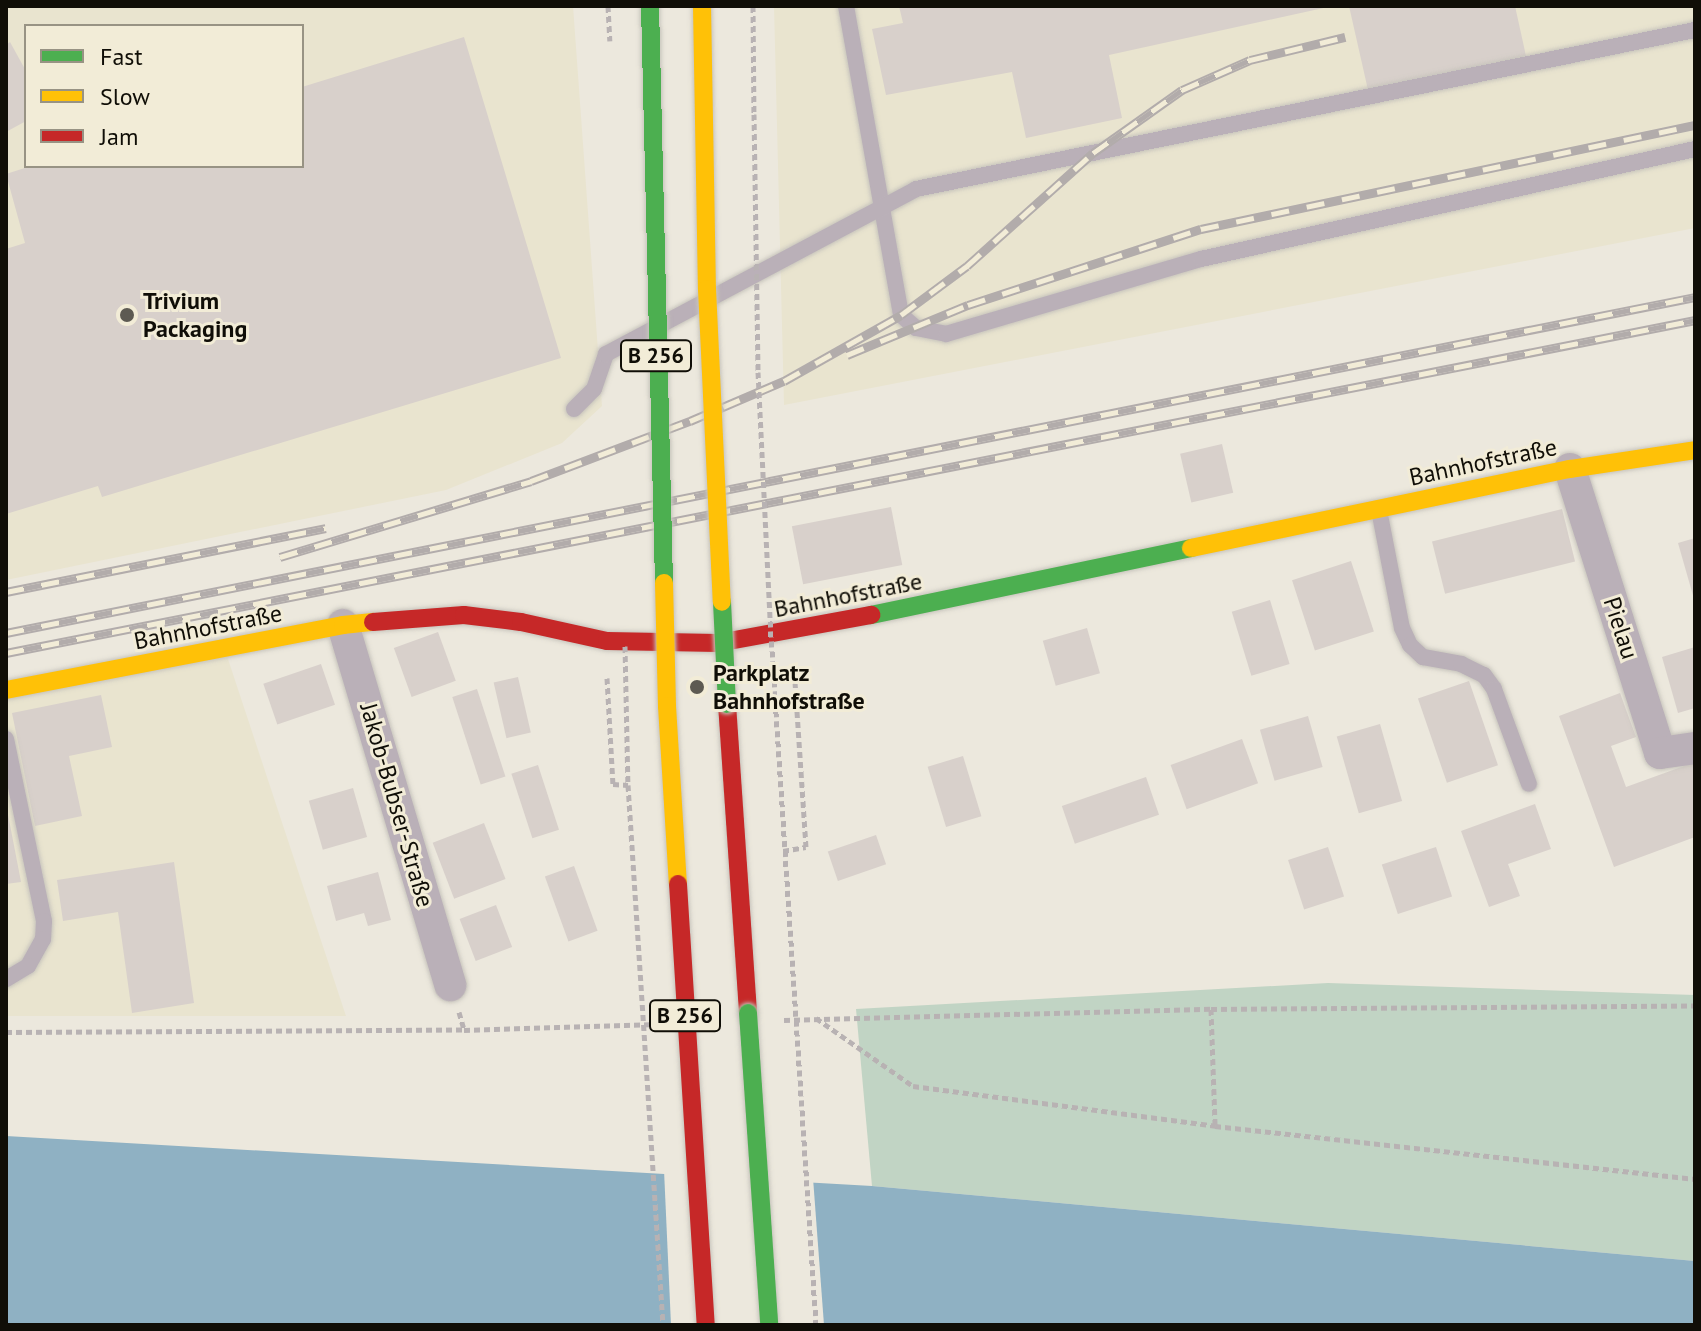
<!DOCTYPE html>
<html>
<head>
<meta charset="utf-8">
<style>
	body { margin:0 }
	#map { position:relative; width:1701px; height:1331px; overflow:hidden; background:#ece8dd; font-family:"PT Sans",sans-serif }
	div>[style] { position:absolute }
	.built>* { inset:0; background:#e9e4cf }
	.green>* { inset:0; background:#c1d4c4 }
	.water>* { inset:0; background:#8fb1c3 }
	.pier>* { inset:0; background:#ece8dd }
	.building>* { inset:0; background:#d8d0cb; transform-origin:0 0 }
	.path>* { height:5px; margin-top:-2.5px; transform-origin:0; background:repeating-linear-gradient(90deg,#b8b2b3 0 6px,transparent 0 10px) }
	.roads { filter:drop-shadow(0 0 2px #c7c4bc) drop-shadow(0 0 2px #c7c4bc) }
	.lane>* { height:16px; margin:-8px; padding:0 8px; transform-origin:8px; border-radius:8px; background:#bab0b8 }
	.street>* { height:32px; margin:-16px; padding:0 16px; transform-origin:16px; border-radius:16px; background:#bab0b8 }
	.fast>* { height:18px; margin:-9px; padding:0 9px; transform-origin:9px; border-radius:9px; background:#4caf50 }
	.slow>* { height:18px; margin:-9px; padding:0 9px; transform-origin:9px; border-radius:9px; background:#ffc107 }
	.jam>* { height:18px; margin:-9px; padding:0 9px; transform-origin:9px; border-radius:9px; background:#c62828 }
	.rail>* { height:9px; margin-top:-4.5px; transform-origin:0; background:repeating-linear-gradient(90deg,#f2ecd7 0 18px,#b2acab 0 36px); box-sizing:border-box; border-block:2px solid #b2acab }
	.path-bridge>* { height:5px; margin-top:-2.5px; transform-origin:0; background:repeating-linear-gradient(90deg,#b8b2b3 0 6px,transparent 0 10px) }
	.bridges { filter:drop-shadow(0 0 2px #c7c4bc) drop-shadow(0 0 2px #c7c4bc) }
	.fast-bridge>* { height:18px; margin:-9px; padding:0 9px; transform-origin:9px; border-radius:9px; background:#4caf50 }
	.slow-bridge>* { height:18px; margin:-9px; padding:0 9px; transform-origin:9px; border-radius:9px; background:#ffc107 }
	.jam-bridge>* { height:18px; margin:-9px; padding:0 9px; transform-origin:9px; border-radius:9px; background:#c62828 }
	.dots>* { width:22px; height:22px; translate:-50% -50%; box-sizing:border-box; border:4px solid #f2ecd7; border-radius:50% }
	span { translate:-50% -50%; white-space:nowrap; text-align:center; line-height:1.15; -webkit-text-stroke:6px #f2ecd7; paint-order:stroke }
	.shield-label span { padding:2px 6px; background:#f2ecd7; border:2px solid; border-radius:6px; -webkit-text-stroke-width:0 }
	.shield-label { font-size:22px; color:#100e07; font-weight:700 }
	.poi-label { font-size:24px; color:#100e07; font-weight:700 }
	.left { translate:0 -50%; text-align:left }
	.street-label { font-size:24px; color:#100e07 }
	.frame { position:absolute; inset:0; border:8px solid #100e07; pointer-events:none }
	.legend { position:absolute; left:24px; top:24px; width:280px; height:144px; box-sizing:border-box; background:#f2ecd7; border:2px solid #989384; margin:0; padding:10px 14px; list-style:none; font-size:24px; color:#100e07 }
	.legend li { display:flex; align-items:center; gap:16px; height:40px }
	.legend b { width:40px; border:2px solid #989384 }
</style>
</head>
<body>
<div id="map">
	<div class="built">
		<i style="clip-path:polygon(evenodd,6px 6px,573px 6px,602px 406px,562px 443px,446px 490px,6px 580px,6px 6px,26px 26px,302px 26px,302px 166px,26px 166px,26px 26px)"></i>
		<i style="clip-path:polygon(774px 6px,1695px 6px,1695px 228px,784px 405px)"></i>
		<i style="clip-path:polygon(227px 656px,346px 1016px,6px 1016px,6px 697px)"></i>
	</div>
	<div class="green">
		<i style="clip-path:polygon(1328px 983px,1695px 995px,1695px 1261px,872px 1186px,856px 1009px)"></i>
	</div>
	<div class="water">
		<i style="clip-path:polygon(6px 1136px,872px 1186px,1695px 1261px,1695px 1325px,6px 1325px)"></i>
	</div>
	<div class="pier">
		<i style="clip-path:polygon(664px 1170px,813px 1178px,824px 1325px,671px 1325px)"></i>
	</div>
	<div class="building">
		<i style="clip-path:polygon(899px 6px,1327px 6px,1328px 7px,1109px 55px,1122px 118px,1026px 138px,1012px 72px,886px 95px,872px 29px,903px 23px)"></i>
		<i style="clip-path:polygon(1349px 6px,1515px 6px,1526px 56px,1368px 90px)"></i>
		<i style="clip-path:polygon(464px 37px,561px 358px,102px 497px,98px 486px,6px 514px,6px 249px,25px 243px,6px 174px,31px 166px,302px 166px,302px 87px)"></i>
		<i style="clip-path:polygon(10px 42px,26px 71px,26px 121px,6px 132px,6px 45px)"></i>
		<i style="left:1222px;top:444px;width:50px;height:43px;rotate:77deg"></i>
		<i style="left:891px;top:507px;width:59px;height:101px;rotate:79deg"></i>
		<i style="left:1562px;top:509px;width:54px;height:134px;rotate:76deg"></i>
		<i style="clip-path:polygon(1695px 538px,1695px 599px,1694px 599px,1678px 543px)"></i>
		<i style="left:1351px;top:561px;width:74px;height:62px;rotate:72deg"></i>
		<i style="left:1270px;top:600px;width:67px;height:40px;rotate:73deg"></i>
		<i style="left:1087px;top:628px;width:47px;height:46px;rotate:74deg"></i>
		<i style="left:438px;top:632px;width:52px;height:47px;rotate:70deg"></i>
		<i style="clip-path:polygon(1695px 647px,1695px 708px,1678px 713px,1662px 657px)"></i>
		<i style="left:321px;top:664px;width:43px;height:61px;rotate:71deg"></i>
		<i style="left:518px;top:677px;width:57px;height:25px;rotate:77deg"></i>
		<i style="left:1469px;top:681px;width:89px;height:54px;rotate:71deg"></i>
		<i style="left:477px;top:689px;width:92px;height:26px;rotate:72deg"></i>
		<i style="clip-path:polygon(1620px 693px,1636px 737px,1611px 746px,1626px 787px,1695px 762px,1695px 837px,1614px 867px,1559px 716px)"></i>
		<i style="clip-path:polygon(101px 695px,112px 747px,69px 756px,82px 816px,35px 826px,12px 713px)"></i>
		<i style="left:1308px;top:716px;width:53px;height:50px;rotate:74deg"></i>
		<i style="left:1380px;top:724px;width:80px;height:45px;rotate:74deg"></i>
		<i style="left:1242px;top:739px;width:47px;height:76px;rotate:70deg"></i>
		<i style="left:963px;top:756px;width:63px;height:37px;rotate:73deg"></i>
		<i style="left:538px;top:765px;width:68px;height:28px;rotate:72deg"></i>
		<i style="left:1146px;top:777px;width:40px;height:89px;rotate:71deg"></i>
		<i style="left:353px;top:788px;width:51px;height:46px;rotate:74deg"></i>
		<i style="clip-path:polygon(6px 804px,21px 882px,6px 884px)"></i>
		<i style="clip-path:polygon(1535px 804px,1551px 849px,1508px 864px,1520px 896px,1489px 907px,1461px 831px)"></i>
		<i style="left:484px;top:823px;width:60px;height:55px;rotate:69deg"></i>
		<i style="left:876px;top:835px;width:31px;height:51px;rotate:71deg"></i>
		<i style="left:1328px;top:847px;width:52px;height:42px;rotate:72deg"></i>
		<i style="left:1436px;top:847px;width:52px;height:57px;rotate:72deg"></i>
		<i style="clip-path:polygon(174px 862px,194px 1003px,132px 1013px,118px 912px,63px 921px,57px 880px)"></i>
		<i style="left:574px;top:866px;width:69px;height:31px;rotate:70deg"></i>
		<i style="clip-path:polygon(378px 872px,391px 920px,368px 926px,364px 913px,336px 921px,327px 886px)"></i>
		<i style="left:496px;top:905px;width:45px;height:39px;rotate:69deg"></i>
	</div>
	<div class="path">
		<i style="left:608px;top:6px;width:35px;rotate:87deg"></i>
		<i style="left:753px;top:6px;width:108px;rotate:89.5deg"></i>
		<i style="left:607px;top:678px;width:106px;rotate:86.8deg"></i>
		<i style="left:613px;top:784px;width:15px;rotate:4deg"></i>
		<i style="left:783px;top:851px;width:23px;rotate:-10deg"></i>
		<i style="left:806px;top:847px;width:180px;rotate:-93.8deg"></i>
		<i style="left:1211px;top:1009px;width:117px;rotate:88deg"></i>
		<i style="left:459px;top:1012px;width:19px;rotate:74deg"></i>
		<i style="left:816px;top:1018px;width:118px;rotate:35deg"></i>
		<i style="left:913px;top:1086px;width:305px;rotate:7.5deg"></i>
		<i style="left:1215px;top:1126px;width:483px;rotate:6.3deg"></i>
		<i style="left:784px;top:1020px;width:427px;rotate:-1.5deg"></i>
		<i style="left:1211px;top:1009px;width:484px;rotate:-0.4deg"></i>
		<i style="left:6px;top:1032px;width:458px;rotate:-0.3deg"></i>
		<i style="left:464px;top:1030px;width:186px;rotate:-1.8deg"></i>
	</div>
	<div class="roads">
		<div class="lane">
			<i style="left:846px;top:6px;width:314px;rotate:79.9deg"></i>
			<i style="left:901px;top:315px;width:20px;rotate:41deg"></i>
			<i style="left:916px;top:328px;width:31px;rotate:11deg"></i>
			<i style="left:946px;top:334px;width:266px;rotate:-16.4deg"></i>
			<i style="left:1201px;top:259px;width:506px;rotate:-12.55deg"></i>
			<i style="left:574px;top:409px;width:28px;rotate:-45deg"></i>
			<i style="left:594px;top:389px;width:37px;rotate:-71deg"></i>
			<i style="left:606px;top:354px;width:351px;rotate:-28deg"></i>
			<i style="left:916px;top:189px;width:795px;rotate:-11.54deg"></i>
			<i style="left:1379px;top:510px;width:120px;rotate:79deg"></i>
			<i style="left:1402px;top:628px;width:19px;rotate:65deg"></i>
			<i style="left:1410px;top:645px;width:18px;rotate:43deg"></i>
			<i style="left:1423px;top:657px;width:39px;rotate:10deg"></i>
			<i style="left:1461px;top:664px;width:25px;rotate:26deg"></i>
			<i style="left:1484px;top:675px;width:17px;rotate:54deg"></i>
			<i style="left:1494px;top:689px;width:101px;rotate:69.8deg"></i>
			<i style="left:6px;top:739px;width:186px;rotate:78.2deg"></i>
			<i style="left:44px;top:921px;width:18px;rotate:93deg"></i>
			<i style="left:43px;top:939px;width:31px;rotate:119deg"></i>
			<i style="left:28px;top:966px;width:26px;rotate:149deg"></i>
		</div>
		<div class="street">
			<i style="left:1570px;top:469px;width:298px;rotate:72.4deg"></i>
			<i style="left:1660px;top:753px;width:35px;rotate:-8deg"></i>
			<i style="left:343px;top:625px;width:376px;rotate:73.4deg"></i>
		</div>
		<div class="fast">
			<i style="left:871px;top:615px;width:327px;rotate:-11.8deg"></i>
		</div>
		<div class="slow">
			<i style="left:1191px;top:548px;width:387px;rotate:-11.8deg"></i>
			<i style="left:1570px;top:469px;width:126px;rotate:-8.6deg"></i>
			<i style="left:6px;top:690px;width:343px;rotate:-10.9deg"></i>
			<i style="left:343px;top:625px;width:30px;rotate:-6deg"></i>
		</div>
		<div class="jam">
			<i style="left:373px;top:622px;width:91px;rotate:-4.4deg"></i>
			<i style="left:464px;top:615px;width:57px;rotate:7deg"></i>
			<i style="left:521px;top:622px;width:88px;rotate:12.5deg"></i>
			<i style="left:607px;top:641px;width:111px;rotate:1deg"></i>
			<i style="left:718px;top:643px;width:156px;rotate:-10.4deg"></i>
			<i style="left:727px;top:704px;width:310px;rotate:86.1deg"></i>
		</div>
	</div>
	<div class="rail">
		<i style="left:847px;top:355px;width:131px;rotate:-22.5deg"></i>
		<i style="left:968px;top:305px;width:245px;rotate:-18.1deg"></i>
		<i style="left:1201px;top:229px;width:505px;rotate:-11.89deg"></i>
		<i style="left:280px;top:557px;width:262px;rotate:-16.8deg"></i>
		<i style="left:531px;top:481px;width:170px;rotate:-20.7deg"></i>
		<i style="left:690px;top:421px;width:102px;rotate:-23.1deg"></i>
		<i style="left:784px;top:381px;width:134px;rotate:-29.4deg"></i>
		<i style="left:901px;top:315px;width:82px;rotate:-36.6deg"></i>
		<i style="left:967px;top:266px;width:169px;rotate:-41.9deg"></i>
		<i style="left:1093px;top:153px;width:109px;rotate:-35.3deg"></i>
		<i style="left:1182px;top:90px;width:74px;rotate:-23.8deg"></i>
		<i style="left:1250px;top:60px;width:98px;rotate:-13.6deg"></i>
		<i style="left:6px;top:592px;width:326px;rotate:-11.3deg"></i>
		<i style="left:6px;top:633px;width:1722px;rotate:-11.25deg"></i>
		<i style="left:6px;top:653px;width:1722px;rotate:-11.15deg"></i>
	</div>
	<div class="path-bridge">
		<i style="left:754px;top:114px;width:258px;rotate:89.1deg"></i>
		<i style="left:758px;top:372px;width:249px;rotate:87.2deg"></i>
		<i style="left:770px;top:621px;width:706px;rotate:86.26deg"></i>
		<i style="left:625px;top:646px;width:139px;rotate:88.8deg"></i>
		<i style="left:628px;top:785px;width:541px;rotate:86.29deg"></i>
	</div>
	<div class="bridges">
		<div class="fast-bridge">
			<i style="left:650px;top:6px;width:577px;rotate:88.61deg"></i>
			<i style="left:722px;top:602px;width:102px;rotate:87.2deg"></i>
			<i style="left:748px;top:1013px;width:313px;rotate:86.1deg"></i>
		</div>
		<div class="slow-bridge">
			<i style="left:702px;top:6px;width:283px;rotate:89deg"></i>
			<i style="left:707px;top:289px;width:313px;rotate:87.3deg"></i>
			<i style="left:664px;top:583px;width:123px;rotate:88.6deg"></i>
			<i style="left:667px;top:706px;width:178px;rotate:86.5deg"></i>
		</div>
		<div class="jam-bridge">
			<i style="left:678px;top:884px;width:442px;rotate:86.4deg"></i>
		</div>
	</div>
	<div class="dots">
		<i style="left:127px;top:315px;background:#5d5a52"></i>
		<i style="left:697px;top:687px;background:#5d5a52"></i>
	</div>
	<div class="shield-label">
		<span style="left:656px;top:356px">B 256</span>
		<span style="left:685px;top:1016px">B 256</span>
	</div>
	<div class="poi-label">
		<span class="left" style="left:143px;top:315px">Trivium<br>Packaging</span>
		<span class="left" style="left:713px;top:687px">Parkplatz<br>Bahnhofstraße</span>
	</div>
	<div class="street-label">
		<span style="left:1483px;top:462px;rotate:-12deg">Bahnhofstraße</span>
		<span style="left:848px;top:595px;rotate:-11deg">Bahnhofstraße</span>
		<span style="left:208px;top:627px;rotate:-11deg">Bahnhofstraße</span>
		<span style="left:1621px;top:628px;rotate:72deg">Pielau</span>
		<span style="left:397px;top:805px;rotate:74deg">Jakob-Bubser-Straße</span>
	</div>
	<div class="frame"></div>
	<ul class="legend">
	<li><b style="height:10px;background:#4caf50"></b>Fast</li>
	<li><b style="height:10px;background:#ffc107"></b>Slow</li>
	<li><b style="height:10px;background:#c62828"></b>Jam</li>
	</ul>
</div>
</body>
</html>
